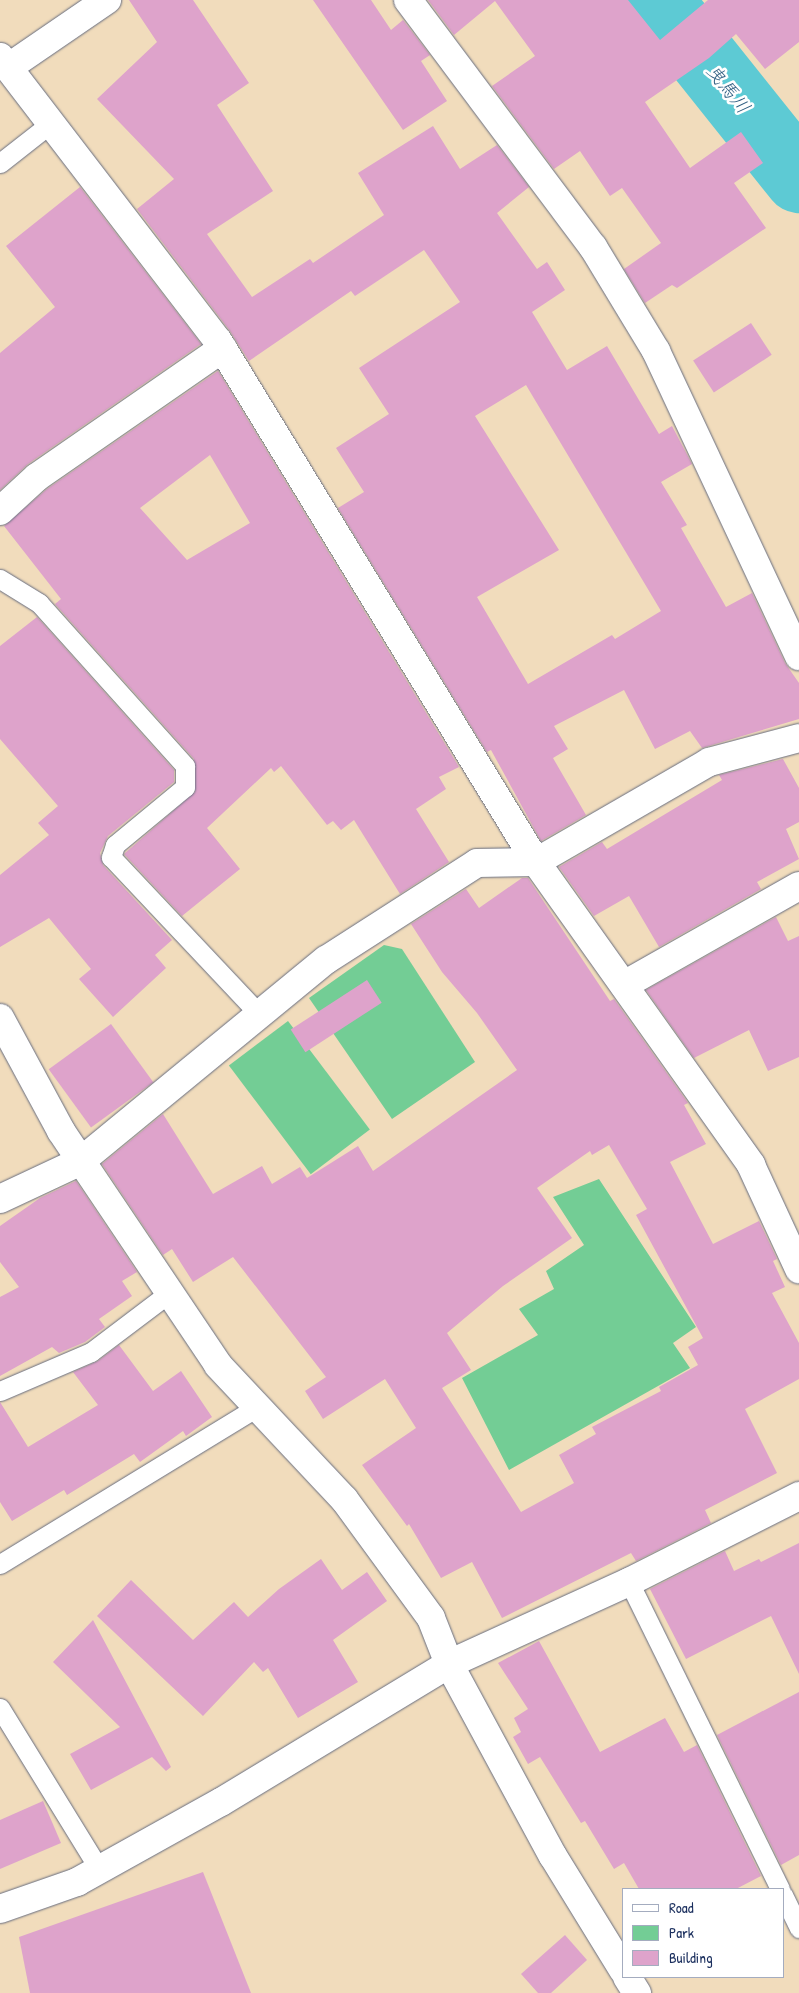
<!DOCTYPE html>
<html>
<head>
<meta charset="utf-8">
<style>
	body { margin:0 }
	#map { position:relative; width:799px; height:1993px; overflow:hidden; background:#f1dcbc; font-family:"Patrick Hand","Klee One",sans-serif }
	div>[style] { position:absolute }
	.green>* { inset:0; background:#73cd95; transform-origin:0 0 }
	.river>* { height:70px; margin:-35px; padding:0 35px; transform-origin:35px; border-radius:35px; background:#5dcad4 }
	.building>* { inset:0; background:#dea3cb; transform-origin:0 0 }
	.roads { filter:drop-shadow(0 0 1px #666c7f) drop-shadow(0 0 1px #666c7f) }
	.lane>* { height:19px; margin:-9.5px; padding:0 9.5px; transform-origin:9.5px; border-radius:9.5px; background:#fff }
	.street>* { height:28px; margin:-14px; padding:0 14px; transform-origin:14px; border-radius:14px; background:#fff }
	span { translate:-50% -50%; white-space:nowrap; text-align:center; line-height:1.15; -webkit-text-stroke:5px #fff; paint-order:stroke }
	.water-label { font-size:19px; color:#2f5e81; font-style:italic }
	.legend { position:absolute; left:622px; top:1888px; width:162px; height:90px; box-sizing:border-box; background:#fff; border:1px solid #a4acbf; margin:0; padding:6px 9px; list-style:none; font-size:15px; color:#1b2f5e }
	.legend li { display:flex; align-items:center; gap:10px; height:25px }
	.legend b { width:25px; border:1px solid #a4acbf }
</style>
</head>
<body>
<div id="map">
	<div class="green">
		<i style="clip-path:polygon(384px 945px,402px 949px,475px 1062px,392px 1119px,309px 998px)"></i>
		<i style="left:288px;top:1021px;width:136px;height:74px;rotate:53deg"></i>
		<i style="clip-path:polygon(599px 1179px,696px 1327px,673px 1343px,690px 1368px,509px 1470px,462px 1378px,538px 1335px,519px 1309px,554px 1289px,546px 1271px,584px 1245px,553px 1197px)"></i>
	</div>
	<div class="river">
		<i style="left:657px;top:0;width:228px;rotate:51.4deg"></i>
	</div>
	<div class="building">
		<i style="clip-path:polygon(evenodd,129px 0,193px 0,249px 83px,217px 105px,273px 191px,207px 234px,252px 297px,310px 259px,313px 263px,384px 215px,358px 173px,433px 126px,460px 169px,497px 145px,529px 187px,497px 213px,537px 269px,547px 262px,565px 290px,532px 312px,567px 370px,607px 346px,659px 434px,672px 426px,692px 464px,661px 482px,687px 525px,681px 528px,726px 607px,752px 593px,785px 663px,799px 683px,799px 719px,702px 748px,690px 731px,655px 749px,624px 690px,554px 726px,568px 749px,553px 758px,586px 815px,541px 841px,491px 750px,487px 752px,338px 508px,364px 492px,336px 448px,389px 414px,359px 368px,460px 302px,424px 250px,355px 296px,351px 291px,249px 361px,230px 331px,137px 209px,174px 179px,97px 99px,157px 42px,129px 0,526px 385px,661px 611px,615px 639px,612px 635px,528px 684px,477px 597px,559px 550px,475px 416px,526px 385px)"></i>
		<i style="clip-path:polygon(313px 0,371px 0,391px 30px,403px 20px,430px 55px,421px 61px,447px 101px,403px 130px)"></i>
		<i style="clip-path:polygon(428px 0,628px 0,660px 40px,708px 0,799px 0,799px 42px,765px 69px,736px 34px,709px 58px,645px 102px,690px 168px,741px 132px,763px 163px,734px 183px,766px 228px,677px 288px,672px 285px,645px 303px,624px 269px,661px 243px,622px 188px,610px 196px,580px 151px,554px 169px,492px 86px,535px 56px,495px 1px,454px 35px)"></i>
		<i style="clip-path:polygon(80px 187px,201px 344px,28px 464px,0 490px,0 353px,55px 307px,6px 246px)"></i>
		<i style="left:751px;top:323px;width:38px;height:69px;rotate:57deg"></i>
		<i style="clip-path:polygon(evenodd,218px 371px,459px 767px,439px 777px,446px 789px,416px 809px,449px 862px,400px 894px,354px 820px,341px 830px,333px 821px,327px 825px,281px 766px,274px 772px,271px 768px,207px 828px,240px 869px,182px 916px,124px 854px,195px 792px,194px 759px,55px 604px,61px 599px,4px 526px,47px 489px,218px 371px,210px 455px,250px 523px,187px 560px,140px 508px,210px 455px)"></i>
		<i style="clip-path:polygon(37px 617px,174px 770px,174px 782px,108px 836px,100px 853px,103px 865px,172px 940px,155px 955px,166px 968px,113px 1017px,79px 979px,91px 969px,49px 918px,0 947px,0 875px,49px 835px,38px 823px,58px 806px,0 739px,0 646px)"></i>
		<i style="clip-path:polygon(783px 759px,799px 788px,799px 822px,786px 829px,799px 859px,757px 882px,761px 889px,659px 947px,629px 896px,594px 916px,559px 867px,602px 842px,607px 849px,722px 780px,719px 775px)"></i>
		<i style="clip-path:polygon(evenodd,522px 878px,528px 878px,610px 1001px,614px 999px,688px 1103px,684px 1105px,706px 1144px,670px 1162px,713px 1244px,759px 1221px,777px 1259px,773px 1261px,785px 1287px,772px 1293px,799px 1343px,799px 1379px,745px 1409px,777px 1473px,705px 1510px,711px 1523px,636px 1561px,631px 1553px,502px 1618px,472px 1562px,441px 1578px,409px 1524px,407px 1526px,362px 1465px,416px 1428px,385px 1379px,323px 1419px,305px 1391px,326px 1377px,233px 1257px,193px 1282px,172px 1249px,163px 1255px,102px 1164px,163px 1114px,213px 1194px,262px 1166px,272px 1184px,300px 1167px,307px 1178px,358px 1146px,373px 1171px,517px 1070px,477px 1013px,442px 972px,411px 924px,466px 889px,479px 908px,522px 878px,609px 1145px,647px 1209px,636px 1215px,703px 1338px,688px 1347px,698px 1365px,659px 1387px,661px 1391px,592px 1427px,596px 1434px,559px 1455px,574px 1483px,521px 1512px,442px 1388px,471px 1370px,447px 1333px,503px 1286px,572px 1238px,537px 1188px,590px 1151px,592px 1155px,609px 1145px)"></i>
		<i style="clip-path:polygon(776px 917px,788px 941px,799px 936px,799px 1057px,768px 1071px,749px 1030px,694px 1058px,646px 990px)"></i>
		<i style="left:367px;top:980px;width:27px;height:91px;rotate:57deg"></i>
		<i style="left:111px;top:1024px;width:72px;height:77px;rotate:54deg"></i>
		<i style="clip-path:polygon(76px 1181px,137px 1272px,122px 1281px,132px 1296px,99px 1319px,105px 1327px,85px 1342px,59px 1353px,52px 1347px,0 1376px,0 1297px,19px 1287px,0 1262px,0 1226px,40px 1198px)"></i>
		<i style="clip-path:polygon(119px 1345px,153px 1391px,181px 1371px,212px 1417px,186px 1436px,183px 1431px,140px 1462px,134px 1454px,67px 1495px,64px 1490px,12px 1521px,0 1502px,0 1402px,28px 1447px,98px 1405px,73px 1372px,98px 1361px)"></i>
		<i style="clip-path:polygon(799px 1543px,799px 1674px,771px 1616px,686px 1659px,650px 1589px,725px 1551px,734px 1571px,759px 1559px,761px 1562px)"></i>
		<i style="clip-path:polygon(321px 1559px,342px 1590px,367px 1572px,387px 1601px,333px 1640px,358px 1682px,298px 1718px,268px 1668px,263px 1672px,254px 1662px,203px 1716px,97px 1616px,131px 1580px,193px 1640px,234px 1602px,248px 1617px,279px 1589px)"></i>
		<i style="clip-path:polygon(93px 1620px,171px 1767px,166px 1771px,152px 1757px,91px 1790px,70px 1754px,120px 1727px,53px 1662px)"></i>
		<i style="clip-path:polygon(539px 1641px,600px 1752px,665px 1718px,684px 1752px,697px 1745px,761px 1876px,736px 1889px,639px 1889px,624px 1863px,614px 1869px,585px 1821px,581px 1823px,540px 1757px,528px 1764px,513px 1737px,521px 1732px,514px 1718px,528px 1709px,498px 1663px)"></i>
		<i style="clip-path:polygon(799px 1692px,799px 1855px,781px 1865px,717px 1735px)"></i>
		<i style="clip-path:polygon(43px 1801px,61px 1843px,0 1869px,0 1820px)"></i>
		<i style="clip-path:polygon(203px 1872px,251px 1993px,30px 1993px,19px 1937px)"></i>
		<i style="clip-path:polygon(565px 1935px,587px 1960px,551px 1993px,538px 1993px,521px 1974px)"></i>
	</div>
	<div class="roads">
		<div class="lane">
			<i style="left:0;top:163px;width:65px;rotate:-38.1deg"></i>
			<i style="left:0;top:579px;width:46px;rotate:31.6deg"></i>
			<i style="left:39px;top:603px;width:219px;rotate:48.1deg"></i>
			<i style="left:185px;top:766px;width:21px;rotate:90deg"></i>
			<i style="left:185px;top:787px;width:91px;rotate:140.4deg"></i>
			<i style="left:115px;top:845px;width:13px;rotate:108deg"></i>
			<i style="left:111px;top:857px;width:217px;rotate:46.7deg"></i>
			<i style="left:0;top:1391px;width:99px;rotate:-23.2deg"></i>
			<i style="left:91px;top:1352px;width:98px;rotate:-37.1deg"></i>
			<i style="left:0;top:1564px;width:301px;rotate:-31.4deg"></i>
			<i style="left:629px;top:1582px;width:342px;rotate:63.8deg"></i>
			<i style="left:0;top:1708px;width:189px;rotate:58.4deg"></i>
			<i style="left:783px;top:1895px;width:37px;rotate:64deg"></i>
		</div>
		<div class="street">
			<i style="left:408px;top:0;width:309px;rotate:53.2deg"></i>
			<i style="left:593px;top:247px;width:122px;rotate:58.8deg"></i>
			<i style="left:656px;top:351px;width:337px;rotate:64.9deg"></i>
			<i style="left:0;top:57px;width:358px;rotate:52.5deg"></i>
			<i style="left:218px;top:341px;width:610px;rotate:58.6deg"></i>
			<i style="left:536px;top:862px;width:372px;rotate:54.6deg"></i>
			<i style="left:751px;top:1165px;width:115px;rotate:65.2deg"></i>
			<i style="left:9px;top:67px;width:119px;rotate:-34.4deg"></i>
			<i style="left:0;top:511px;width:50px;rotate:-42.6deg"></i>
			<i style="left:37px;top:477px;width:226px;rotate:-34.7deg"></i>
			<i style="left:624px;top:985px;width:201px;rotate:-29.5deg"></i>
			<i style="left:0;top:1018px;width:128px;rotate:61.6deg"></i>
			<i style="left:61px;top:1131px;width:282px;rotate:56.1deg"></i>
			<i style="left:218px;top:1365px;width:184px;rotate:46.8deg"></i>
			<i style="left:344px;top:1499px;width:147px;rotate:53.8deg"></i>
			<i style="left:431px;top:1618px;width:49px;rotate:68.6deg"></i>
			<i style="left:449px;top:1664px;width:218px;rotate:61.6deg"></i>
			<i style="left:553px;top:1856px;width:134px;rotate:58.4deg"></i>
			<i style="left:0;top:1199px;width:89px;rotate:-25.1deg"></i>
			<i style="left:81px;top:1161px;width:317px;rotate:-39.4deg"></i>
			<i style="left:326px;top:960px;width:179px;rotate:-32.7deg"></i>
			<i style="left:477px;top:863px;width:59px;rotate:-1deg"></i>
			<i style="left:536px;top:862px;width:200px;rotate:-30deg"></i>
			<i style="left:709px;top:762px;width:93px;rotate:-14.9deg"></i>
			<i style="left:0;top:1909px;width:82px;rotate:-19.3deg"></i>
			<i style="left:77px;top:1882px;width:165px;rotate:-29.1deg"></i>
			<i style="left:221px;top:1802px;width:267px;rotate:-31.2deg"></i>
			<i style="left:449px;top:1664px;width:198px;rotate:-24.5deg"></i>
			<i style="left:629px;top:1582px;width:191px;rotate:-26.8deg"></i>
			<i style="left:627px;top:1977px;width:19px;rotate:58deg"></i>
		</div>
	</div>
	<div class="water-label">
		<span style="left:728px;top:89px;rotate:51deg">曳馬川</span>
	</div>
	<ul class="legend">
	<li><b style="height:6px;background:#fff"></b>Road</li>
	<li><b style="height:14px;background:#73cd95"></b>Park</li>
	<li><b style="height:14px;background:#dea3cb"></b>Building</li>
	</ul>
</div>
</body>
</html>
